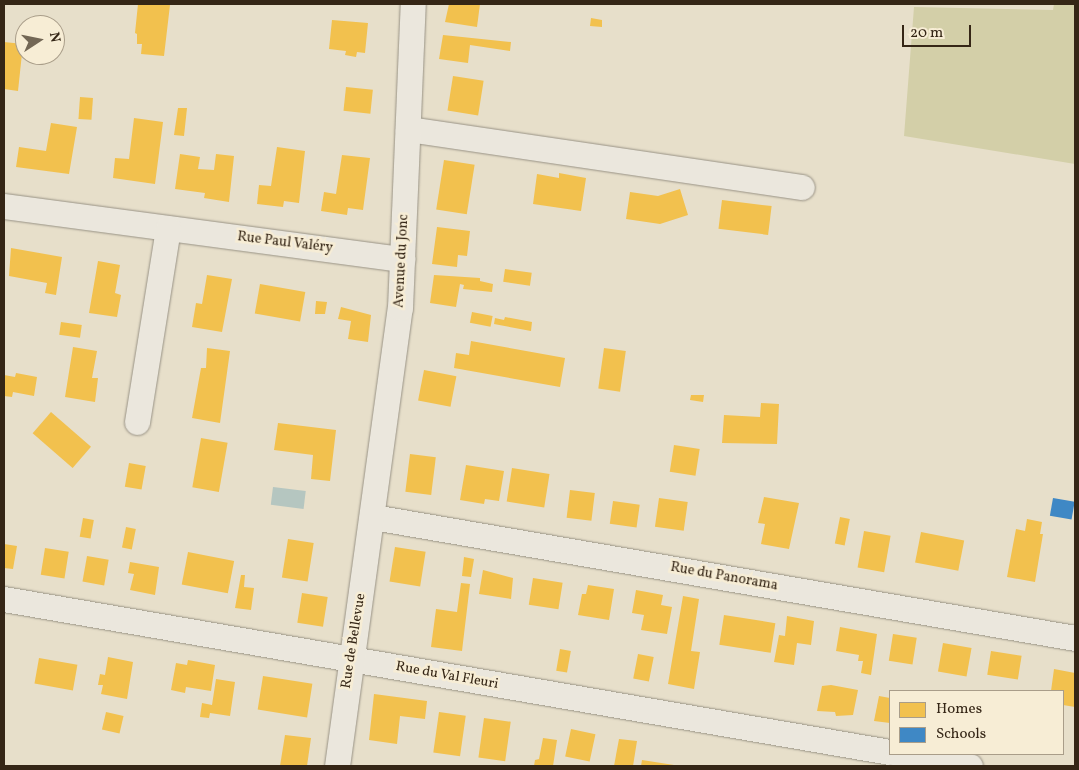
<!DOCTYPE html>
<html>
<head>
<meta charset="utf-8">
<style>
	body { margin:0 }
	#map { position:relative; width:1079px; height:770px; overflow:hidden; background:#e7dfca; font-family:Vollkorn,serif }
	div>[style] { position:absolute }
	.green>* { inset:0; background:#d3cfa8 }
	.water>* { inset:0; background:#b5c6c0; transform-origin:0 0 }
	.homes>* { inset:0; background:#f2c14e; transform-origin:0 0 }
	.schools>* { inset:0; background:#3f88c5; transform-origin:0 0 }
	.roads { filter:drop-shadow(0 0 1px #989285) drop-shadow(0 0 1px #989285) }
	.minor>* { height:25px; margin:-12.5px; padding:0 12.5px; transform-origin:12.5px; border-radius:12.5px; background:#ebe7dd }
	span { translate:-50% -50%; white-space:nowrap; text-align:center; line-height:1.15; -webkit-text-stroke:5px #f7edd5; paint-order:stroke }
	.street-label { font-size:14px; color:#352616 }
	.frame { position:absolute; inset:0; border:5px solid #352616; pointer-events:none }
	.legend { position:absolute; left:889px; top:690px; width:175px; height:65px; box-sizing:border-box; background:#f7edd5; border:1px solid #a99d89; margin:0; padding:6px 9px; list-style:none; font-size:15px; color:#352616 }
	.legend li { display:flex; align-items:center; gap:10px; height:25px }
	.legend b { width:25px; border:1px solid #a99d89 }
	.north { position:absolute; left:15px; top:15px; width:50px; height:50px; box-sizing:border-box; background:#f7edd5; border:1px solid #a99d89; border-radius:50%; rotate:79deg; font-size:14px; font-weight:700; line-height:20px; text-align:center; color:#352616 }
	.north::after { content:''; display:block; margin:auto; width:18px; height:22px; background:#736755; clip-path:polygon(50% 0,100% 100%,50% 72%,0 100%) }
	.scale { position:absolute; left:902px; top:25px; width:69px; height:22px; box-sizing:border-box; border:2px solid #352616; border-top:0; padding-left:6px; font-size:15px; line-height:18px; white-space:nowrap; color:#352616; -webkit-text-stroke:4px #f7edd5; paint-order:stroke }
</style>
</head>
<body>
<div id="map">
	<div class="green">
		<i style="clip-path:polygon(1054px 4px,1075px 4px,1075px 164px,904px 136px,914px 7px,1053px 10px)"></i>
	</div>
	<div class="water">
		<i style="left:273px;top:487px;width:33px;height:18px;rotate:7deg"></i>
	</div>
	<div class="homes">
		<i style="clip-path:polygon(138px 4px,170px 5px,164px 56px,141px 54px,142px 44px,137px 44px,137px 34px,135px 33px)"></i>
		<i style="clip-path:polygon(449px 4px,480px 4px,477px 27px,445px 22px)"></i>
		<i style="clip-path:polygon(591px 18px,602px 20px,602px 27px,590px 26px)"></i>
		<i style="clip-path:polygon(332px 20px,368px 23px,365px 53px,357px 52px,356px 57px,345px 55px,346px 51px,329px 49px)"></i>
		<i style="clip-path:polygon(443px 35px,511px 42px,510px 51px,470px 45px,468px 63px,439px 59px)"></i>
		<i style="clip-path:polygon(4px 42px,23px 44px,18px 91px,4px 89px)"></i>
		<i style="left:453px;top:76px;width:31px;height:35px;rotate:9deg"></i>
		<i style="left:346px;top:87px;width:27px;height:24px;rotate:6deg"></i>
		<i style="left:80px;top:97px;width:13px;height:22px;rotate:4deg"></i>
		<i style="clip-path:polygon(178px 108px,187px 108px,184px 136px,174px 135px)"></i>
		<i style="clip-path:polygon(134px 118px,163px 122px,155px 184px,113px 178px,115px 158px,129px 159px)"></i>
		<i style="clip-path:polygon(51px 123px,77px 127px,69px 174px,16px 167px,19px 147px,46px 151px)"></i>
		<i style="clip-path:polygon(277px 147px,305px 151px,299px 203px,284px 201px,283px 207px,257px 204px,259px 185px,271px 186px)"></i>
		<i style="clip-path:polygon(180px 154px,200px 157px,198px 169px,214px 170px,216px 154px,234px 156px,229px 202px,204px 198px,205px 193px,175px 189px)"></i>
		<i style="clip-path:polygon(342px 155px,370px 158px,363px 210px,348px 208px,347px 215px,321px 211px,324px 192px,336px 194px)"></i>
		<i style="left:444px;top:160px;width:31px;height:50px;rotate:9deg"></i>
		<i style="clip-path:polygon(559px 173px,586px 178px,581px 211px,533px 204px,537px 174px,559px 178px)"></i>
		<i style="clip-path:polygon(680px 189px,688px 215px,660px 224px,626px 219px,630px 192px,658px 196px)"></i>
		<i style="left:722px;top:200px;width:50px;height:29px;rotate:7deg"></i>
		<i style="clip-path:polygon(437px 227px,470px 231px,467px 256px,458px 255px,457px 267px,432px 264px)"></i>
		<i style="clip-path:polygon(11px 248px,62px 257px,56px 295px,45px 293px,47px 283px,9px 276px)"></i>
		<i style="clip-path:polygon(98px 261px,120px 265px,115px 293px,121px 295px,117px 317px,89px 313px)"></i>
		<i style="left:505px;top:269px;width:27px;height:13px;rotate:8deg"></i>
		<i style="clip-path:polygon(207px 275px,232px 279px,222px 332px,192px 327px,196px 303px,202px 304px)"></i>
		<i style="clip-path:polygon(434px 275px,480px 278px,480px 281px,493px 284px,492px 292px,463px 289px,464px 285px,460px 284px,456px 307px,430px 303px)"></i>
		<i style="left:260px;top:284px;width:46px;height:30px;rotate:10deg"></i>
		<i style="clip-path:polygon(316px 301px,327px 302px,325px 314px,315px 314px)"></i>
		<i style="clip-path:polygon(341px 307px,371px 315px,368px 342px,348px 339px,351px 321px,338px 319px)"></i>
		<i style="left:472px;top:312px;width:21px;height:11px;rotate:11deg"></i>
		<i style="clip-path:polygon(505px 317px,532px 322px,531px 331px,494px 324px,495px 318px,504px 320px)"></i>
		<i style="left:61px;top:322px;width:21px;height:13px;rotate:8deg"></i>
		<i style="clip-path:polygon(471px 341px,565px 358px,560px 387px,454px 368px,456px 353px,469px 355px)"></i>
		<i style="clip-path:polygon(73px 347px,97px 351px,92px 378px,98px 378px,95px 402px,65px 397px)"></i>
		<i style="clip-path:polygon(207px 348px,230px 351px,220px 423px,192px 418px,201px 368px,206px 368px)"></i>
		<i style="left:604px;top:348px;width:22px;height:41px;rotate:8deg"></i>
		<i style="left:424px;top:370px;width:33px;height:31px;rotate:11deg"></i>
		<i style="clip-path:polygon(16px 373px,37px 377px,34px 396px,13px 392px,12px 397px,4px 396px,4px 375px,15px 377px)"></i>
		<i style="clip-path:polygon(691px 395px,704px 395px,703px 402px,690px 400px)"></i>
		<i style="clip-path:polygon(761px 403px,779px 404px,777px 444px,722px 443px,724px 415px,760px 417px)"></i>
		<i style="left:51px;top:412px;width:53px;height:28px;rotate:41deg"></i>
		<i style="clip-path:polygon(278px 423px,336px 430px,330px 481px,311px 479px,313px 455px,274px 450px)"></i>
		<i style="left:201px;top:438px;width:27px;height:50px;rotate:10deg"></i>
		<i style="left:674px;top:445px;width:26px;height:27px;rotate:9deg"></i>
		<i style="left:410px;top:454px;width:26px;height:38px;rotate:7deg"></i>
		<i style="left:129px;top:463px;width:17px;height:24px;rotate:10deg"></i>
		<i style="clip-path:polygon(466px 465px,504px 471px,499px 501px,485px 499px,484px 504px,460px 500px)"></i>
		<i style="left:512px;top:468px;width:38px;height:34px;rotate:9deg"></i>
		<i style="left:570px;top:490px;width:25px;height:28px;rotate:7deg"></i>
		<i style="clip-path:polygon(764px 497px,799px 503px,789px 549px,761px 544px,765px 524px,758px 523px)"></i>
		<i style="left:659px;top:498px;width:29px;height:29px;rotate:8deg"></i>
		<i style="left:613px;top:501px;width:27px;height:23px;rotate:8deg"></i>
		<i style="left:840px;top:517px;width:10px;height:27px;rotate:11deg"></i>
		<i style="left:83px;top:518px;width:11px;height:19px;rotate:10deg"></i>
		<i style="clip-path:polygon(1027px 519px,1042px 522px,1040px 534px,1043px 534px,1035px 582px,1007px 577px,1016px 529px,1025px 531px)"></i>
		<i style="left:126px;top:527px;width:10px;height:21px;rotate:11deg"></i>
		<i style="left:864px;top:531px;width:27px;height:37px;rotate:10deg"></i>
		<i style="left:921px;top:532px;width:44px;height:31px;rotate:11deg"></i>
		<i style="left:288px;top:539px;width:26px;height:39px;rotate:9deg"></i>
		<i style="clip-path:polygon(4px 544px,17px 546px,13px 569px,4px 568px)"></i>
		<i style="left:395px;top:547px;width:31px;height:35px;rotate:9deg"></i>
		<i style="left:45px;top:548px;width:24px;height:27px;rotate:9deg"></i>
		<i style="left:188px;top:552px;width:47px;height:33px;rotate:11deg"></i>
		<i style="left:87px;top:556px;width:22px;height:26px;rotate:10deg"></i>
		<i style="clip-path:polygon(464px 557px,474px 559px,471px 577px,462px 576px)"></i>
		<i style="clip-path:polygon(130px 562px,159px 567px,155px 595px,130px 590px,134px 574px,128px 573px)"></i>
		<i style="clip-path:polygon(483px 570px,513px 578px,511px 599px,479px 594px)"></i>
		<i style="clip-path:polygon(241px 575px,245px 575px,244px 587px,254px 588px,251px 610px,235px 608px)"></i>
		<i style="left:533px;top:578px;width:30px;height:27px;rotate:9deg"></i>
		<i style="clip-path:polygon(461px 583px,470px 584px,462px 651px,431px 647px,436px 609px,457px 612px)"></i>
		<i style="clip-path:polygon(588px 585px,614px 589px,609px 620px,578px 615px,582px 594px,586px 594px)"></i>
		<i style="clip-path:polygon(636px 590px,663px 595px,661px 605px,672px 607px,667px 634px,641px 630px,644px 615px,632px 613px)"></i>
		<i style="left:302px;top:593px;width:26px;height:30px;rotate:9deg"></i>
		<i style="clip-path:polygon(683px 596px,699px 599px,691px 651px,700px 652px,694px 689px,668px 684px)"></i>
		<i style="left:724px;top:615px;width:52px;height:30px;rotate:9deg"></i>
		<i style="clip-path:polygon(787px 616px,814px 621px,811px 645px,797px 643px,794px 665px,774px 662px,779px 635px,785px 636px)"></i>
		<i style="clip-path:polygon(840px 627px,877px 634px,871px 675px,861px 673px,863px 661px,858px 661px,859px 655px,836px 651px)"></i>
		<i style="left:893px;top:634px;width:24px;height:27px;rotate:9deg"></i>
		<i style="left:943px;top:643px;width:29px;height:29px;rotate:10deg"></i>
		<i style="left:560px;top:649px;width:11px;height:22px;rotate:10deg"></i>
		<i style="left:991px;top:651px;width:31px;height:24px;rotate:9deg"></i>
		<i style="left:638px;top:654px;width:16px;height:25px;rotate:11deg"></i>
		<i style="clip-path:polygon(108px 657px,133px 662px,127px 699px,101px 694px,103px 685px,98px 685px,100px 674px,105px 675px)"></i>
		<i style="left:39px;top:658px;width:39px;height:26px;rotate:10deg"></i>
		<i style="clip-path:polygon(188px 660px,215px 665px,211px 691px,186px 687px,185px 693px,171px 690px,176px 663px,187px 665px)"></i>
		<i style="clip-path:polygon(1054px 669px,1075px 673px,1075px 707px,1063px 705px,1063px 691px,1051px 691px)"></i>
		<i style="left:263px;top:676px;width:50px;height:34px;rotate:9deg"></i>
		<i style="clip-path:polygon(216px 679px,235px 682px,230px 716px,210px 713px,209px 718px,200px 717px,202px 703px,212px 705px)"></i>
		<i style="clip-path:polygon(831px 685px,858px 690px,853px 715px,836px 716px,835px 712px,817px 711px,822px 686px)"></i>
		<i style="clip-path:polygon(374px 694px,427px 701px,425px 719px,400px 716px,397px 744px,369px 740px)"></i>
		<i style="clip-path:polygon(879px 696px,890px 698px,890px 723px,874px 721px)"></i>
		<i style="left:106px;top:712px;width:18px;height:18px;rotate:13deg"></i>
		<i style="left:439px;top:712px;width:27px;height:41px;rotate:8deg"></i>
		<i style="left:484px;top:718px;width:27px;height:40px;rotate:8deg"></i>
		<i style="left:571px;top:729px;width:25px;height:28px;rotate:12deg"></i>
		<i style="clip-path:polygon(285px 735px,311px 738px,307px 766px,280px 766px)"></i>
		<i style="clip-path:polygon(543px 738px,557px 740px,553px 766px,534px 766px,535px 760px,539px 759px)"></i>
		<i style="clip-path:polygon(619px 739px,637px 741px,633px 766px,614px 766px)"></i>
		<i style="clip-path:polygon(642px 760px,674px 765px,674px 766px,641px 766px)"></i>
	</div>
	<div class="schools">
		<i style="left:1053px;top:498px;width:22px;height:18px;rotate:10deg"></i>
	</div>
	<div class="roads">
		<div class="minor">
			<i style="left:408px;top:129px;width:398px;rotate:8.4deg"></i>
			<i style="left:4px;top:206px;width:402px;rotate:7.6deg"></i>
			<i style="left:137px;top:422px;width:196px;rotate:-80.9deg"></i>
			<i style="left:373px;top:517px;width:712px;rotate:9.78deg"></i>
			<i style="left:4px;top:599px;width:899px;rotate:9.8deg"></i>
			<i style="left:898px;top:754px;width:73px;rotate:9.5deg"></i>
			<i style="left:337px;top:766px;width:462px;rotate:-82.2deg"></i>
			<i style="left:400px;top:308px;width:304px;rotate:-87.6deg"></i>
		</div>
	</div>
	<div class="street-label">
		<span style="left:285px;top:243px;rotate:7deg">Rue Paul Valéry</span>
		<span style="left:402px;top:261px;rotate:-87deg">Avenue du Jonc</span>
		<span style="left:724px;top:577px;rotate:10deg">Rue du Panorama</span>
		<span style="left:354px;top:641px;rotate:-81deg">Rue de Bellevue</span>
		<span style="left:447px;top:676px;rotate:10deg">Rue du Val Fleuri</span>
	</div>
	<div class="frame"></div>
	<ul class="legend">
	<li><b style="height:14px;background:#f2c14e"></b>Homes</li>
	<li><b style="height:14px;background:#3f88c5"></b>Schools</li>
	</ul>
	<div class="north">N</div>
	<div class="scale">20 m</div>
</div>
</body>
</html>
